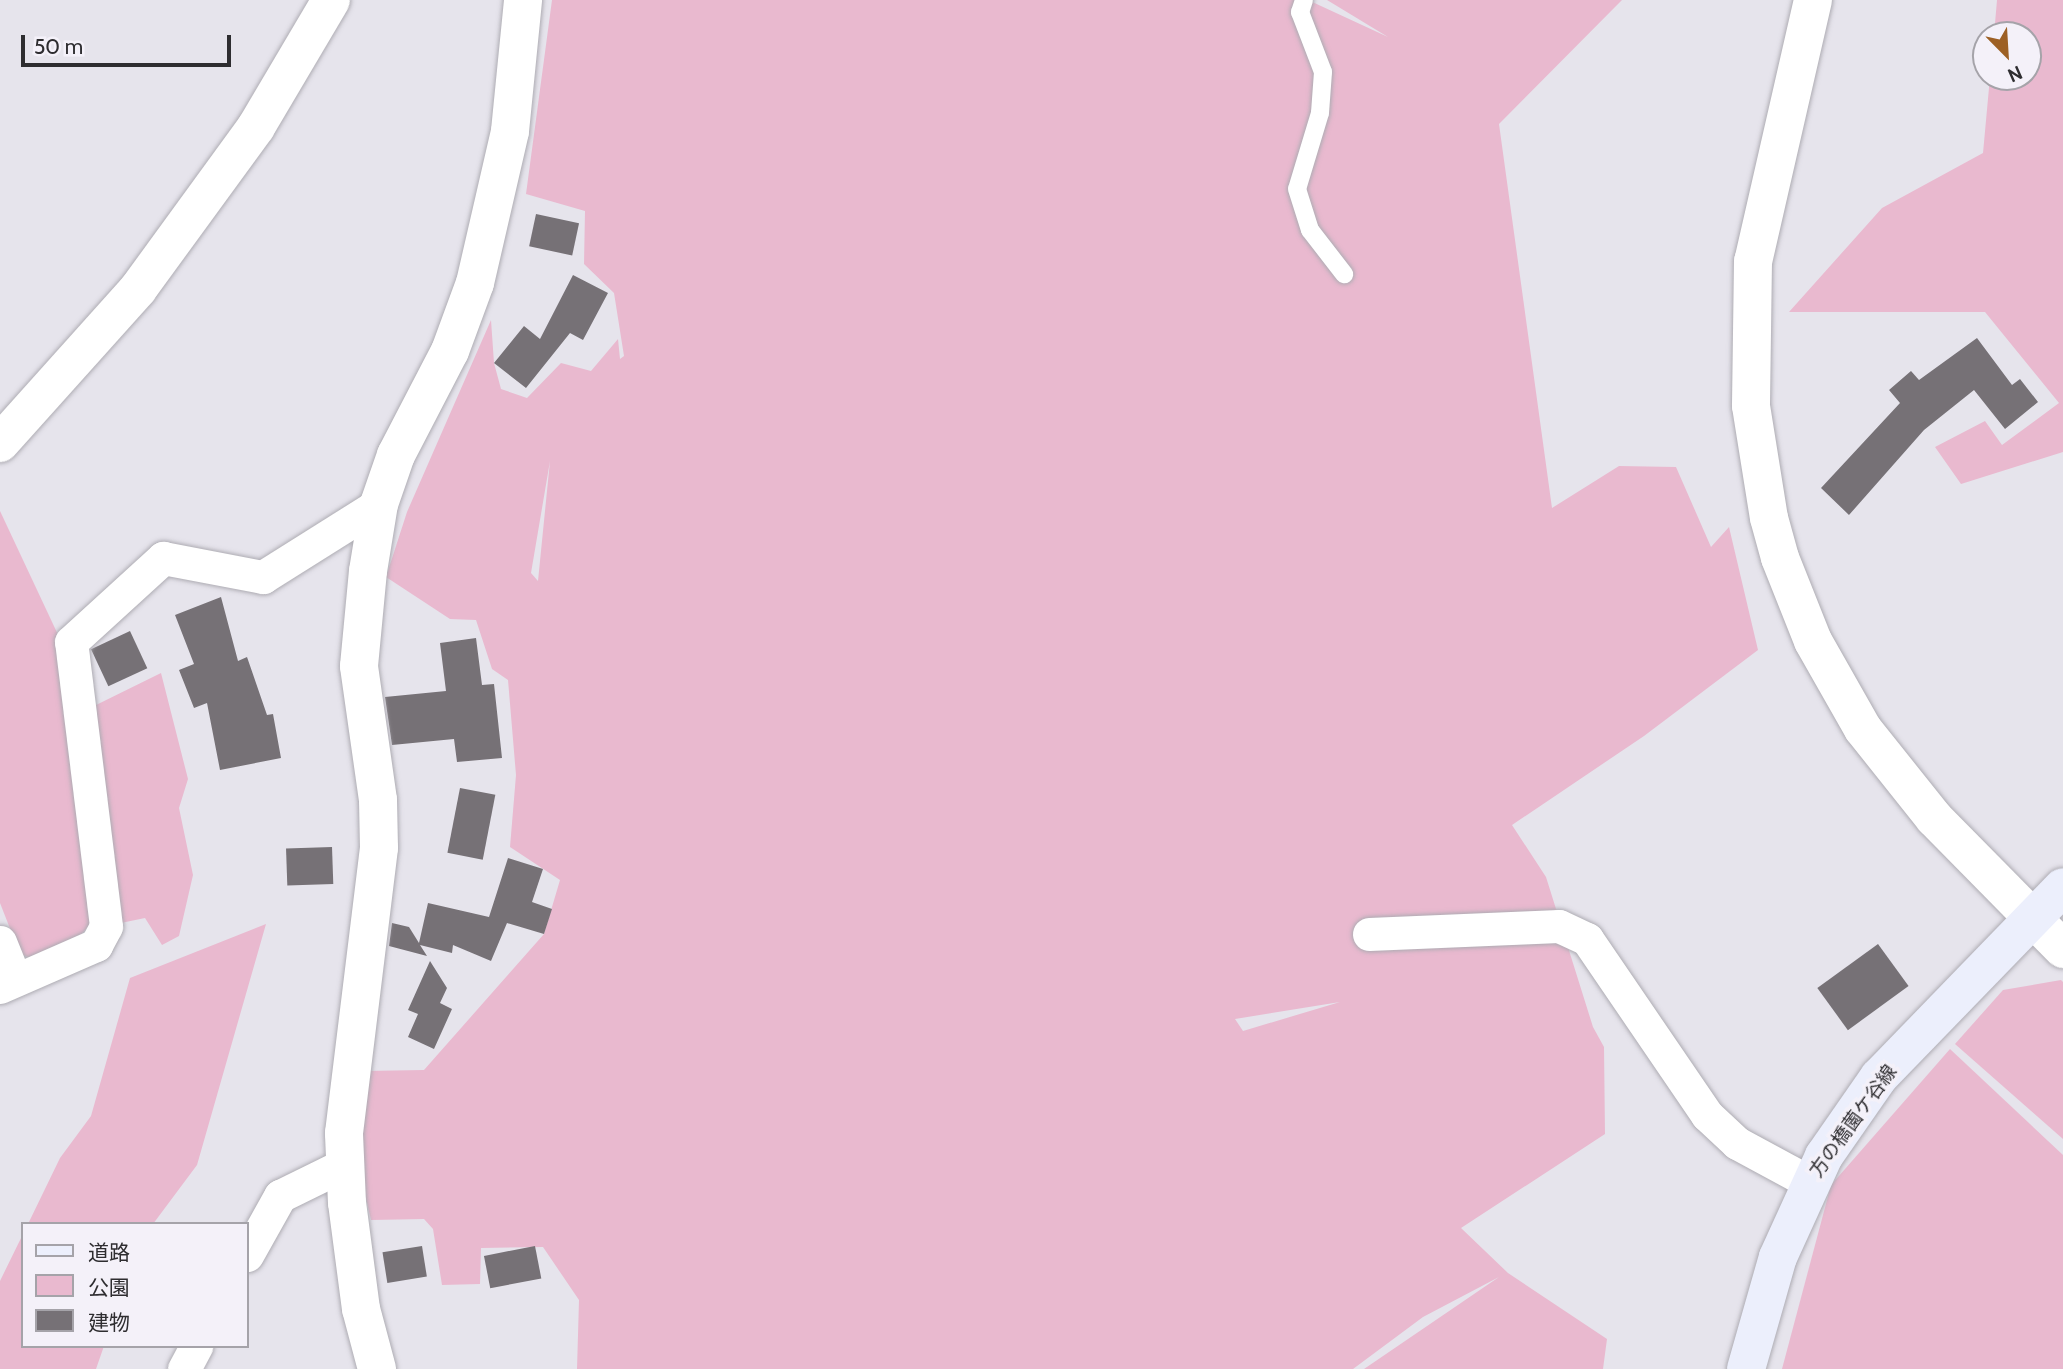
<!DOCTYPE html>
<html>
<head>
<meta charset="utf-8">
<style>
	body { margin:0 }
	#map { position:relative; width:2063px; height:1369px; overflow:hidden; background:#e6e4ec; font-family:Cabin,"Noto Sans JP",sans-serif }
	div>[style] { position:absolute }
	.green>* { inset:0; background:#e9b9cf }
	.building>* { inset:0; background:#767176; transform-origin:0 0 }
	.roads { filter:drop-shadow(0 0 2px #aeacb3) drop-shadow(0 0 2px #aeacb3) }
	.service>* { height:18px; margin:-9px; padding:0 9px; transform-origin:9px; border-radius:9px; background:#fff }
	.minor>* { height:33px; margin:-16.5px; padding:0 16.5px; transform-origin:16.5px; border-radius:16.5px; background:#fff }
	.tertiary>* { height:38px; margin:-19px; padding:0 19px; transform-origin:19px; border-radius:19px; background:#fff }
	.secondary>* { height:38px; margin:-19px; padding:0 19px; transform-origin:19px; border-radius:19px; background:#eceffc }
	span { translate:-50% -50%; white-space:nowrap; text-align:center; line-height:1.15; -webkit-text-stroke:7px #f4f1f9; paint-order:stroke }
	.street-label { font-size:19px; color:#2e2d30 }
	.legend { position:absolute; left:21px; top:1222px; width:228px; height:126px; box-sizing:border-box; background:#f4f1f9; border:2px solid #a5a3a9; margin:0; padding:9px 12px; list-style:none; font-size:21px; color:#2e2d30 }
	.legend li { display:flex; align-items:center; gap:14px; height:35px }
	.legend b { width:35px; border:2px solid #a5a3a9 }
	.north { position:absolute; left:1972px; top:21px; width:70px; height:70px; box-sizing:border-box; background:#f4f1f9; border:2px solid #a5a3a9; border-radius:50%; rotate:156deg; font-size:19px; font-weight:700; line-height:28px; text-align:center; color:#2e2d30 }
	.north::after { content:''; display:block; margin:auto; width:24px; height:32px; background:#9d6024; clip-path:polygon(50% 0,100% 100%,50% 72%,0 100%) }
	.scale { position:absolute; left:21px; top:35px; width:210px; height:32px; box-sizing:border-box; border:4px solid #2e2d30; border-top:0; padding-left:9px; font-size:21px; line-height:24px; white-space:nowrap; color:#2e2d30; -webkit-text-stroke:5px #f4f1f9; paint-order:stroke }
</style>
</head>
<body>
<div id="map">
	<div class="green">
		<i style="clip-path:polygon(evenodd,552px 0,1308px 0,1388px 37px,1327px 0,1622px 0,1499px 124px,1552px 508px,1619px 466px,1676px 467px,1711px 547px,1729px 527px,1758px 650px,1644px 736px,1512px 825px,1546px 877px,1593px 1027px,1604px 1047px,1605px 1134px,1461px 1228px,1508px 1273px,1607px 1339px,1603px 1369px,1364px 1369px,1499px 1277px,1423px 1317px,1353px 1369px,577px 1369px,579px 1300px,543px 1247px,481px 1248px,480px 1284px,442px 1285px,433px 1229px,424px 1219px,371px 1220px,356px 1155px,364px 1071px,424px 1070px,544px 934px,560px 880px,510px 847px,516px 775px,508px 680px,492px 669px,476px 620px,450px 619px,386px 577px,407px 512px,491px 320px,494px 363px,501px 389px,527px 398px,561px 363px,591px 371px,618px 339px,620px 359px,624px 356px,614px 293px,584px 264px,585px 211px,526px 194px,552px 0,550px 461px,538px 581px,531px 573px,550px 461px,552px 0,1340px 1002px,1243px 1031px,1235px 1019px,1340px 1002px)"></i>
		<i style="clip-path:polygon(1997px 0,2063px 0,2063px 452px,1961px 484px,1935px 447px,1985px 421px,2002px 445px,2059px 403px,1985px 312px,1789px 312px,1882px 208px,1983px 153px,1990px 77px,2028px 77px,2028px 35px,1994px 35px)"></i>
		<i style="clip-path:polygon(0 511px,60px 639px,96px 918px,74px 942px,36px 960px,20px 954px,0 903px)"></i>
		<i style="clip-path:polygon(161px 673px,188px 779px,179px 808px,193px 875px,179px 936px,162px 945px,145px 918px,116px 924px,92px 707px)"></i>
		<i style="clip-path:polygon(266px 924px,197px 1165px,153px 1224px,28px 1224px,60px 1158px,91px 1116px,130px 978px)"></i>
		<i style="clip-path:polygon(2061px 980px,2063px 982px,2063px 1139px,1955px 1044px,2003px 990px)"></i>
		<i style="clip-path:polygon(1950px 1049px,2063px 1155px,2063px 1369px,1782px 1369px,1831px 1185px)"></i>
		<i style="clip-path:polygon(23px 1234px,23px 1346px,104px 1346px,96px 1369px,0 1369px,0 1281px)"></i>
	</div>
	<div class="building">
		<i style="left:536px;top:214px;width:44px;height:33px;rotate:12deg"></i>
		<i style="clip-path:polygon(573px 275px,608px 293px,583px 340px,570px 333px,526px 388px,494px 363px,524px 326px,540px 339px)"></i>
		<i style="clip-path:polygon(1977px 338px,2012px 385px,2020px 379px,2038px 402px,2005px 429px,1974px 390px,1924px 430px,1849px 515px,1821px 488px,1900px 403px,1889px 390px,1911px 371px,1919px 380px)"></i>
		<i style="clip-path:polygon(221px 597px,238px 661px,247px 657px,267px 715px,273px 714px,281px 758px,220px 770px,207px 703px,194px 708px,179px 670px,194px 664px,175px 615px)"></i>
		<i style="left:130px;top:631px;width:41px;height:43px;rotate:65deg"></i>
		<i style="clip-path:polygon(476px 638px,482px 685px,494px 684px,502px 758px,457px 762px,454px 739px,392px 745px,385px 697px,446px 691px,440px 643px)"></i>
		<i style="left:460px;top:788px;width:36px;height:66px;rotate:11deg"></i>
		<i style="left:332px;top:847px;width:37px;height:46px;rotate:88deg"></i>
		<i style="clip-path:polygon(508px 858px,543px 869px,532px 902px,552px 909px,544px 934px,507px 923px,491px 961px,453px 945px,452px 953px,420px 945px,427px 956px,389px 946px,392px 923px,409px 927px,419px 943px,428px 903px,489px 917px)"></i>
		<i style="left:1878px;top:944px;width:52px;height:75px;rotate:54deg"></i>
		<i style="clip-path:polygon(430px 961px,447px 988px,440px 1003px,452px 1009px,434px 1049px,408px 1037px,418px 1014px,408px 1010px)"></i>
		<i style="left:422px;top:1246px;width:31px;height:40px;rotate:81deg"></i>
		<i style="left:535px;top:1246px;width:33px;height:52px;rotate:79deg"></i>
	</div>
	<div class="roads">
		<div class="service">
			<i style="left:1304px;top:0;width:13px;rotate:108deg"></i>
			<i style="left:1300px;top:12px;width:64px;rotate:69deg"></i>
			<i style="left:1323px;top:72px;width:41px;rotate:94.2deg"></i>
			<i style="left:1320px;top:113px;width:79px;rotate:106.8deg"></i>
			<i style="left:1297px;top:189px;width:43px;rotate:72.4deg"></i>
			<i style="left:1310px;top:230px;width:56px;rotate:52.3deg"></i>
		</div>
		<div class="minor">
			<i style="left:1369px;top:934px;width:190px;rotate:-2.4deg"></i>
			<i style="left:1559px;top:926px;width:31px;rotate:25deg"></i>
			<i style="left:1587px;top:939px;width:213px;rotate:55.7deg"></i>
			<i style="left:1707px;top:1115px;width:41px;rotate:43deg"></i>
			<i style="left:1737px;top:1143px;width:82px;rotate:28.4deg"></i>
			<i style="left:0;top:942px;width:40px;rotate:68deg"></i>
			<i style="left:0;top:987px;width:105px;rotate:-23.6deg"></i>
			<i style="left:96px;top:945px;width:21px;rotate:-62deg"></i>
			<i style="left:106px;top:926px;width:286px;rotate:-97deg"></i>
			<i style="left:71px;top:642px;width:125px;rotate:-42.4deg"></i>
			<i style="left:163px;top:558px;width:102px;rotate:10.8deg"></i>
			<i style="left:263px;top:577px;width:137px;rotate:-32.2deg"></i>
			<i style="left:247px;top:1255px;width:68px;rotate:-60.8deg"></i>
			<i style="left:280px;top:1196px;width:72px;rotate:-26.2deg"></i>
			<i style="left:184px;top:1369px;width:26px;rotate:-62deg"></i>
		</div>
		<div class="tertiary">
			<i style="left:1813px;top:0;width:268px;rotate:102.9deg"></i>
			<i style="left:1753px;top:261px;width:145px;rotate:90.8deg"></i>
			<i style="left:1751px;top:406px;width:113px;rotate:80.9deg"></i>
			<i style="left:1769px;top:518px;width:41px;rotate:74.6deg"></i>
			<i style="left:1780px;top:558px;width:89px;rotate:68.3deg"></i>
			<i style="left:1813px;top:641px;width:101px;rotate:60.4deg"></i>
			<i style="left:1863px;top:729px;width:114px;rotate:51.4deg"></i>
			<i style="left:1934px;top:818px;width:184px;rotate:45.4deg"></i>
			<i style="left:0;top:443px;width:207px;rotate:-48.1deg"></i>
			<i style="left:138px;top:289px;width:200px;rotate:-53.9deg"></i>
			<i style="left:256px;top:127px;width:147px;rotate:-59.4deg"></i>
			<i style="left:377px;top:1369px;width:62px;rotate:-104.9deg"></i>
			<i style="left:361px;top:1309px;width:107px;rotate:-97.5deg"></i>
			<i style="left:347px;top:1203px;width:70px;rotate:-92.5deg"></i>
			<i style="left:344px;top:1133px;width:287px;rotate:-83deg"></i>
			<i style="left:379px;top:848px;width:48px;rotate:-91.2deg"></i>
			<i style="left:378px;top:800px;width:135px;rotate:-98.1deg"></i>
			<i style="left:359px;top:666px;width:95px;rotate:-84.6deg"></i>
			<i style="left:368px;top:571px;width:68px;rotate:-80.7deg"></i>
			<i style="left:379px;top:504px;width:52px;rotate:-70.9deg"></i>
			<i style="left:396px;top:455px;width:117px;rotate:-62.6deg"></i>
			<i style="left:450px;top:351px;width:72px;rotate:-69.8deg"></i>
			<i style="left:475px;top:283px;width:156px;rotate:-77deg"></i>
			<i style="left:510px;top:131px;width:132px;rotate:-84.3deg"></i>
		</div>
		<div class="secondary">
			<i style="left:1746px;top:1369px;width:116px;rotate:-74.1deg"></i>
			<i style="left:1778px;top:1257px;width:111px;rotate:-65.5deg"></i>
			<i style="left:1824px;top:1156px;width:96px;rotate:-55.2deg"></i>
			<i style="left:1879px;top:1077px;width:264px;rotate:-45.9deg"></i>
		</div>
	</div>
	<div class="street-label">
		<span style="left:1853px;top:1121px;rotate:-54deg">方の橋薗ケ谷線</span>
	</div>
	<ul class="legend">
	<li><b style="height:9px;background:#eceffc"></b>道路</li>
	<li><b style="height:19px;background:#e9b9cf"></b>公園</li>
	<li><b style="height:19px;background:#767176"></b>建物</li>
	</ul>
	<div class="north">N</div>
	<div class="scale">50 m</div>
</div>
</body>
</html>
